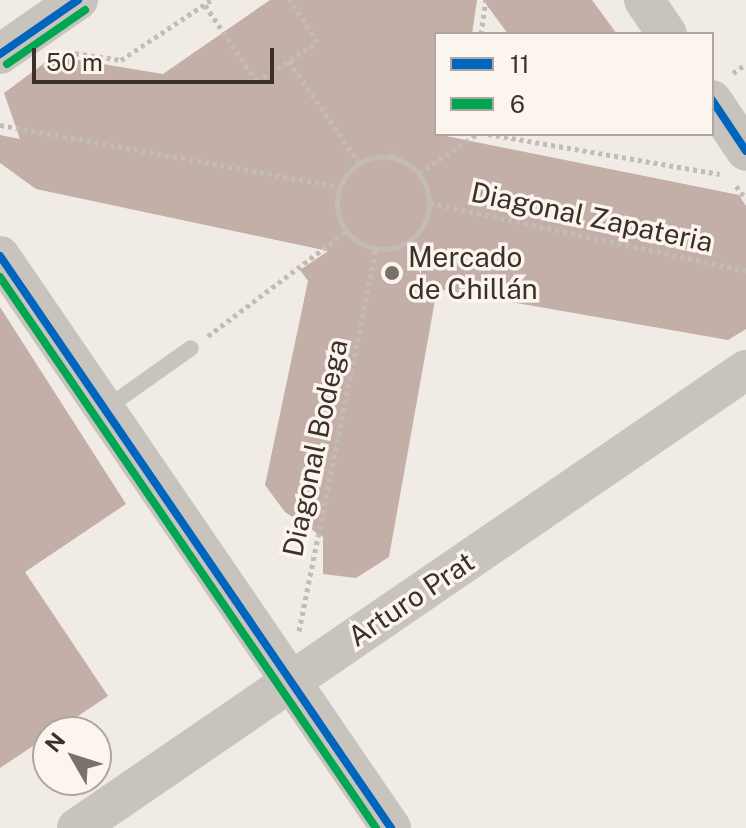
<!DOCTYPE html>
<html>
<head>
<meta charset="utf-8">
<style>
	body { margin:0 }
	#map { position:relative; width:746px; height:828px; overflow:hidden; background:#f0ebe5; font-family:"Public Sans",sans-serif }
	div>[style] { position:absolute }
	.building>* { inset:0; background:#c3afa7 }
	.path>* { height:5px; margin-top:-2.5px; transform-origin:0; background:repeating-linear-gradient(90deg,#c2bbb6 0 4px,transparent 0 8px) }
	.path>.ring { margin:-2.5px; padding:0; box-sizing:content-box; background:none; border:5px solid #c2bbb6; border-radius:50% }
	.service>* { height:16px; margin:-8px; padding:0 8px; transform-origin:8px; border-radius:8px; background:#c9c3be }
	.tertiary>* { height:40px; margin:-20px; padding:0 20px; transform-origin:20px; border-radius:20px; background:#c9c3be }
	.bus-1>* { height:8px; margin:-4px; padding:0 4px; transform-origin:4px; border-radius:4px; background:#0065bd }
	.bus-2>* { height:8px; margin:-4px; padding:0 4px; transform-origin:4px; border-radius:4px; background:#00a651 }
	.dots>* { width:22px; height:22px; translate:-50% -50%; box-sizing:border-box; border:4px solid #fbf5ee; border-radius:50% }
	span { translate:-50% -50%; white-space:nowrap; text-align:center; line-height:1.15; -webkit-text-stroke:7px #fbf5ee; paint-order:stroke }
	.street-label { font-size:28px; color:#3b302b }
	.poi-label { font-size:28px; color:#3b302b }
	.left { translate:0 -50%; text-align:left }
	.legend { position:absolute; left:434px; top:32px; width:280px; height:104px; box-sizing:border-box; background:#fbf5ee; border:2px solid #aea6a0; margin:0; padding:10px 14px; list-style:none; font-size:24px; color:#3b302b }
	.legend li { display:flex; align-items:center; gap:16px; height:40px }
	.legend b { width:40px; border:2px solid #aea6a0 }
	.north { position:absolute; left:32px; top:716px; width:80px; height:80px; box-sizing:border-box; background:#fbf5ee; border:2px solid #aea6a0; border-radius:50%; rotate:309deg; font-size:22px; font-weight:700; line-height:32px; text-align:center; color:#3b302b }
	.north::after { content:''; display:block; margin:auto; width:28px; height:36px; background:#7a716c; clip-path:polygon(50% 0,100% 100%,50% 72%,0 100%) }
	.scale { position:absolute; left:32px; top:48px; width:242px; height:36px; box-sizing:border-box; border:4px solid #3b302b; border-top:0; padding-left:10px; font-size:24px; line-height:28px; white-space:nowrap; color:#3b302b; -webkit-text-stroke:6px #fbf5ee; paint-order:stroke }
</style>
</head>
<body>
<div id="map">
	<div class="building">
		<i style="clip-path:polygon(270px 0,477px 0,472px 34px,436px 34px,436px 134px,739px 195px,746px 206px,746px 329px,728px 340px,437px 289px,389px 557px,356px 578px,323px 574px,323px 537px,285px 512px,265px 485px,308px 281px,300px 270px,328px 251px,36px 189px,0 163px,0 135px,20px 139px,4px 93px,54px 56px,163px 74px)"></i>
		<i style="clip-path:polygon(483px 0,592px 0,617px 34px,508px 34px)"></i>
		<i style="clip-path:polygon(0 307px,126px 504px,25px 572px,108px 696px,0 768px)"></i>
	</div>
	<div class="path">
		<i style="left:205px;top:5px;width:93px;rotate:56deg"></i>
		<i style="left:257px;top:82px;width:72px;rotate:-33.7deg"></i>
		<i style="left:317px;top:42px;width:50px;rotate:-122.7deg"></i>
		<i style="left:481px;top:34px;width:34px;rotate:-82deg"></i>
		<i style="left:67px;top:52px;width:55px;rotate:8.4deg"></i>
		<i style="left:121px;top:60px;width:108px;rotate:-33.7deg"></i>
		<i style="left:289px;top:61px;width:124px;rotate:55.5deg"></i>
		<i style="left:733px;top:73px;width:16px;rotate:-35deg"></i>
		<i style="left:0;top:125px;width:346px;rotate:10.3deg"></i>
		<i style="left:488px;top:134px;width:235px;rotate:9.8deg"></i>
		<i class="ring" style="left:337px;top:157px;width:87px;height:87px"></i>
		<i style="left:392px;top:157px;width:9px;rotate:-84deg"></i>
		<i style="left:419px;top:173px;width:70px;rotate:-33.9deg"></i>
		<i style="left:736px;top:186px;width:16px;rotate:52deg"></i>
		<i style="left:430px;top:203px;width:323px;rotate:12.1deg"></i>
		<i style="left:208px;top:336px;width:174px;rotate:-37.1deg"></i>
		<i style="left:299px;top:631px;width:390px;rotate:-78.6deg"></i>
	</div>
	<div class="service">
		<i style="left:105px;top:409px;width:105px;rotate:-35.3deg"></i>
	</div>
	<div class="tertiary">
		<i style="left:644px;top:0;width:41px;rotate:55.9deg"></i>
		<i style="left:0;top:54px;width:95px;rotate:-34.7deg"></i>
		<i style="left:712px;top:100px;width:61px;rotate:56.3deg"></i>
		<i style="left:0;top:256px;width:693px;rotate:55.64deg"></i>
		<i style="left:77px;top:828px;width:811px;rotate:-34.4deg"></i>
	</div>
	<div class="bus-1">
		<i style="left:0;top:54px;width:95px;rotate:-34.7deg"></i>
		<i style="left:712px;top:100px;width:61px;rotate:56.3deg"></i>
		<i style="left:0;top:256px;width:693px;rotate:55.64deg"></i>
	</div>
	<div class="bus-2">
		<i style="left:7px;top:64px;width:95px;rotate:-34.7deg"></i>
		<i style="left:0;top:277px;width:667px;rotate:55.69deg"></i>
	</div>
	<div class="dots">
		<i style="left:392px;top:273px;background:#7a716c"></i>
	</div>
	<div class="street-label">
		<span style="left:592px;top:217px;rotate:12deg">Diagonal Zapateria</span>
		<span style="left:315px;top:448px;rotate:-78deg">Diagonal Bodega</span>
		<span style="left:411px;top:599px;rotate:-34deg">Arturo Prat</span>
	</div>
	<div class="poi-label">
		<span class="left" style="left:408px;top:273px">Mercado<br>de Chillán</span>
	</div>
	<ul class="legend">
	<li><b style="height:10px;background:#0065bd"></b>11</li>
	<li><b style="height:10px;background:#00a651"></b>6</li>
	</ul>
	<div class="north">N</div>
	<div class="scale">50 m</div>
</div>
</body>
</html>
